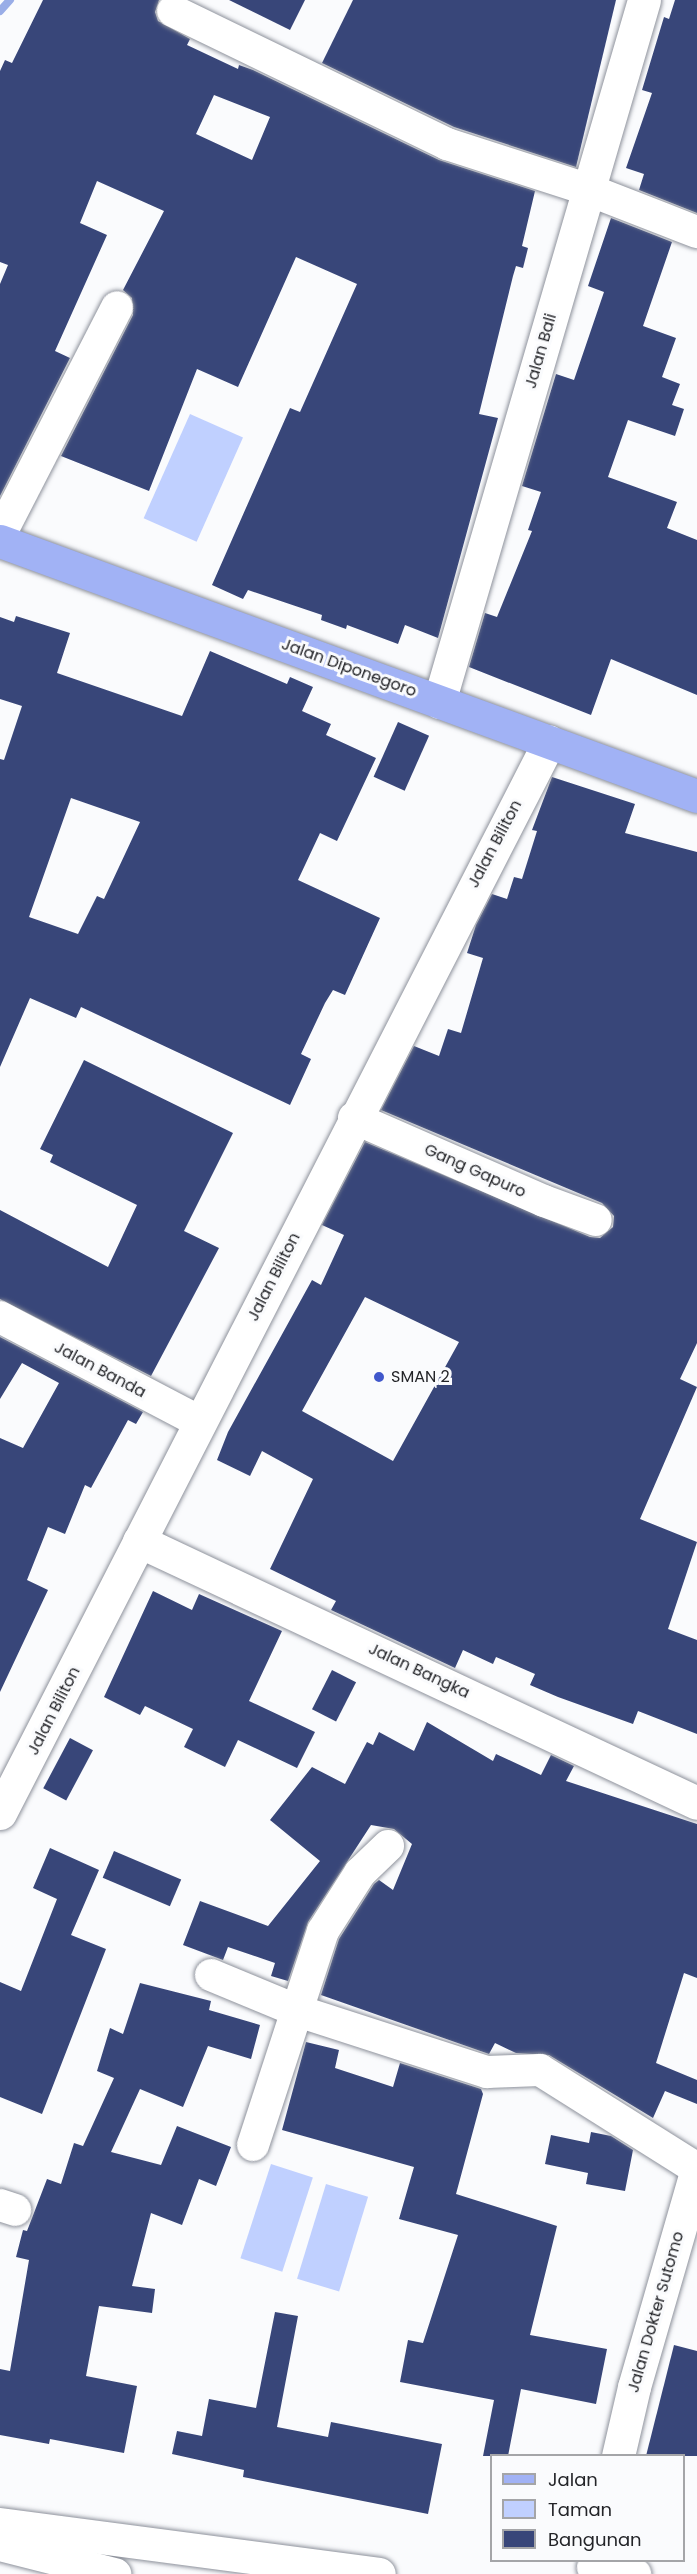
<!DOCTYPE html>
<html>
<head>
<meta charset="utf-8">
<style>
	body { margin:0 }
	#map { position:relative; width:697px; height:2574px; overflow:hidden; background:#fafbfd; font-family:Poppins,sans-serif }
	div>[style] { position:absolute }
	.green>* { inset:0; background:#c0d0ff; transform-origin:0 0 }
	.stream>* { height:8px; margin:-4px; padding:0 4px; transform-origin:4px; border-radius:4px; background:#99ade7 }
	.building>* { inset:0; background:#384679; transform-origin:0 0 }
	.roads { filter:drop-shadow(0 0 2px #8e929c) drop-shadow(0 0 2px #8e929c) }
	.street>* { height:32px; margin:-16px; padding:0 16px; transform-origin:16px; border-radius:16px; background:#fff }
	.secondary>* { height:33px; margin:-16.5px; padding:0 16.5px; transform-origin:16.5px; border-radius:16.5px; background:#fff }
	.primary>* { height:33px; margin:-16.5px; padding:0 16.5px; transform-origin:16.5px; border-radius:16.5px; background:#a1b2f5 }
	.dots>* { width:16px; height:16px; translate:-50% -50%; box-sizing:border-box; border:3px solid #fafbfd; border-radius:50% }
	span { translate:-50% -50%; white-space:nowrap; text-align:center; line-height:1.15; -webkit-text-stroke:6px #fafbfd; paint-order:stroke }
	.street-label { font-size:16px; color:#232428 }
	.poi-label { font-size:16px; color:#232428 }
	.left { translate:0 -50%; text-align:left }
	.legend { position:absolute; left:490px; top:2454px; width:195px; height:108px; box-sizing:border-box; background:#fafbfd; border:2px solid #a4a5a8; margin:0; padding:8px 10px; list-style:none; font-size:18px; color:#232428 }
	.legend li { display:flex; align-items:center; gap:12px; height:30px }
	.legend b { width:30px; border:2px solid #a4a5a8 }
</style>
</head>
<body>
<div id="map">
	<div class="green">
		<i style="left:190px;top:414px;width:58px;height:114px;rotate:24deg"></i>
		<i style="left:271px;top:2164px;width:44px;height:99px;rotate:18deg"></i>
		<i style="left:326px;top:2184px;width:44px;height:99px;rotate:17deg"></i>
	</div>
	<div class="stream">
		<i style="left:0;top:11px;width:15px;rotate:-48deg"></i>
	</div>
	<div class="building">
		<i style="clip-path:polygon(evenodd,43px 0,159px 0,155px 12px,158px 21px,190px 39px,187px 45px,238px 69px,239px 65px,253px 70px,439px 160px,535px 191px,522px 246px,528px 248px,523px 268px,516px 266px,513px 276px,479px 414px,498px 418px,438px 638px,405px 625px,398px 644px,347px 625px,346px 629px,321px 620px,322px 615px,248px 590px,243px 599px,212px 585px,290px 408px,300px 412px,357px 284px,296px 257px,238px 387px,197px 369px,149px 491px,61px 456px,133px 315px,132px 298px,123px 290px,164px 211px,97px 181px,80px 223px,107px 235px,55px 351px,70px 358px,0 496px,0 284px,8px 265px,0 262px,0 71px,5px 60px,12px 63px,43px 0,214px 95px,270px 117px,252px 160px,196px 134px,214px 95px)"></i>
		<i style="clip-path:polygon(229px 0,305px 0,290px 30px)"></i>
		<i style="clip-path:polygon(353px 0,616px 0,576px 167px,454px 127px,322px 63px)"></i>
		<i style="clip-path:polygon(675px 0,697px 0,697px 213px,639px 190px,644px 174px,626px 168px,652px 93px,642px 90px,664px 17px,669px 19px)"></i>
		<i style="clip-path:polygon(611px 218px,672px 242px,643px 326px,676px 338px,662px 377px,680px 384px,672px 405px,684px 409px,675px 436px,628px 420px,608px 477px,677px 502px,667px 528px,697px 540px,697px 695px,611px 659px,591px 715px,469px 667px,485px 613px,497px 617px,532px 531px,528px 530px,541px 492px,522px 486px,556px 374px,574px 380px,604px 292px,588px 286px)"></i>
		<i style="clip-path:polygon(evenodd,16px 616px,70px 633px,57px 673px,182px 716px,210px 651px,287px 684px,290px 677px,313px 687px,302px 711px,331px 724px,326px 735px,376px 758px,337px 841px,320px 833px,298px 880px,380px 918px,345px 995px,333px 990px,325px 1003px,301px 1054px,311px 1059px,290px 1105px,81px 1007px,76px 1018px,30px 998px,0 1067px,0 759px,4px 760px,22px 706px,0 699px,0 617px,14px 622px,16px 616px,71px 798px,140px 822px,104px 899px,97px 896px,78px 934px,29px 917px,71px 798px)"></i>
		<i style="left:398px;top:722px;width:34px;height:60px;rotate:24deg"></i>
		<i style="clip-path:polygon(evenodd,552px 777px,635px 804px,625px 833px,697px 852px,697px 1343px,680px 1379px,697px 1387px,640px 1519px,697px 1542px,668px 1629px,697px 1640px,697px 1734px,638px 1711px,633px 1724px,558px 1697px,530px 1685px,535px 1674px,496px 1657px,493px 1664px,463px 1650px,455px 1668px,331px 1610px,336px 1601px,270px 1569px,313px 1479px,262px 1451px,250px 1476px,217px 1460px,228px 1432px,312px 1280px,321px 1285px,344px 1235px,322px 1225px,365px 1142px,590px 1237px,600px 1238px,613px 1227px,614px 1216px,602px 1203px,381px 1110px,414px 1046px,439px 1056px,448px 1029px,461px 1033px,483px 958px,467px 953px,476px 925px,492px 894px,507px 899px,514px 877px,522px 879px,537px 831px,532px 830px,552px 777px,365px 1297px,459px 1342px,393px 1461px,302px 1411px,365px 1297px)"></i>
		<i style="clip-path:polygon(84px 1060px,233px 1133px,184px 1231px,219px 1248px,151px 1376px,0 1299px,0 1210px,108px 1267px,137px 1205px,50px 1162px,53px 1155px,40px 1149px)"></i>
		<i style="clip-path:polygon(0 1337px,143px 1412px,136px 1424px,128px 1420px,91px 1488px,85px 1485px,65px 1534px,48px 1527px,27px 1580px,48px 1590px,0 1692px,0 1438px,23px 1448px,59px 1383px,22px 1363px,0 1399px)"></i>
		<i style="clip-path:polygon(153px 1591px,192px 1610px,199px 1594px,282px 1631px,249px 1701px,315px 1732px,297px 1768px,238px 1740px,225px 1767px,184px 1747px,193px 1729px,145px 1706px,140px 1715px,104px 1697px)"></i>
		<i style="left:332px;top:1670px;width:27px;height:44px;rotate:27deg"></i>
		<i style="clip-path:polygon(427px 1722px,493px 1761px,496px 1754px,541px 1775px,551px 1755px,574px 1766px,566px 1781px,697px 1824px,697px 1978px,684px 1973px,656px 2063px,697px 2080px,697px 2104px,665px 2091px,653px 2118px,549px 2055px,516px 2053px,495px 2043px,489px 2054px,321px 1995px,339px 1939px,374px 1884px,379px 1880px,393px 1890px,412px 1844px,394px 1829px,371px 1825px,308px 1922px,288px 1981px,271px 1976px,275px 1963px,228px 1947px,223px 1960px,183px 1945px,200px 1901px,268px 1926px,320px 1861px,270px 1820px,312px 1767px,345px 1784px,367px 1742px,373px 1745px,379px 1732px,414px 1751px)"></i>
		<i style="left:70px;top:1738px;width:26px;height:57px;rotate:28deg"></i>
		<i style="clip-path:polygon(50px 1848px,99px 1870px,71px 1935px,106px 1949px,42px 2114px,0 2097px,0 1982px,21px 1991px,57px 1899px,33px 1888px)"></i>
		<i style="left:114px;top:1851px;width:73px;height:29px;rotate:23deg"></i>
		<i style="clip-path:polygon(140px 1983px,211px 2001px,209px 2010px,260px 2025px,251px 2059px,208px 2046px,183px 2107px,140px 2089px,111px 2152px,161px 2165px,177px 2126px,231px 2147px,216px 2186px,199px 2179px,182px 2225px,151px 2213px,132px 2286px,155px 2289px,152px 2313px,99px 2306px,86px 2376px,137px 2386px,124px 2453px,50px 2439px,49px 2444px,0 2435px,0 2369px,10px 2371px,29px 2260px,16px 2257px,23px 2230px,27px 2231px,47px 2179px,61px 2184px,74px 2143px,83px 2146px,114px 2078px,97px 2071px,110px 2028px,123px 2034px)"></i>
		<i style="clip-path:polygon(306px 2042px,339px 2050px,335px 2068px,393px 2087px,400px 2063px,481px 2089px,483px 2094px,456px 2194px,557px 2226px,530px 2335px,607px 2349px,596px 2404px,521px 2389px,508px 2456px,483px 2456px,494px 2400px,400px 2382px,408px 2340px,423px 2343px,458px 2235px,399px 2219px,414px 2167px,282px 2130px)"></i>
		<i style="clip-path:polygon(591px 2132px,611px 2136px,633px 2150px,625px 2191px,586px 2184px,588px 2173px,545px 2164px,551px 2135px,589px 2143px)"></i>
		<i style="clip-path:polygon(275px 2312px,298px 2316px,277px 2427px,328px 2437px,331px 2422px,442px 2444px,428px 2514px,243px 2477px,244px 2470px,172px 2454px,177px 2431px,202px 2436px,209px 2399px,256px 2408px)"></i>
		<i style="clip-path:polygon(674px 2345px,697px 2351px,697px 2456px,646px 2456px)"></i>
	</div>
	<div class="roads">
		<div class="street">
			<i style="left:173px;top:11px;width:305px;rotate:25.9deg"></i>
			<i style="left:447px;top:144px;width:149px;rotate:17.9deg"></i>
			<i style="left:589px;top:190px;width:116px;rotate:21.3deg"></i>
			<i style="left:0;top:535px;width:256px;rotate:-62.8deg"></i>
			<i style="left:354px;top:1118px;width:207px;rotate:23.6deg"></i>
			<i style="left:544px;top:1201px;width:55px;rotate:20.1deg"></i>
			<i style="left:0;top:1317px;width:226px;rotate:27.7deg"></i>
			<i style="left:211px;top:1975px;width:94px;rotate:22.5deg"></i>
			<i style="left:298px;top:2011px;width:199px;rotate:17.9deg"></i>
			<i style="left:487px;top:2072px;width:53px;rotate:-2.2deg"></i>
			<i style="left:540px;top:2070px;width:186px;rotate:32.2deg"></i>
			<i style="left:253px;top:2145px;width:225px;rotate:-71.9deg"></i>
			<i style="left:323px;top:1931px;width:69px;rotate:-57.5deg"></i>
			<i style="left:360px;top:1873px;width:39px;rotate:-44deg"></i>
			<i style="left:0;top:2205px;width:16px;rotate:18deg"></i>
			<i style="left:0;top:2545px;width:119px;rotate:14.2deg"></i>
		</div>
		<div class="secondary">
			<i style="left:439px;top:702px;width:731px;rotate:-73.72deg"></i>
			<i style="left:139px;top:1541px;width:616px;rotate:25.15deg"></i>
			<i style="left:0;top:1813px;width:1204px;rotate:-62.86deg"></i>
			<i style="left:618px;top:2456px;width:71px;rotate:-76.9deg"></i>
			<i style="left:634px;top:2387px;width:227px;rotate:-73.9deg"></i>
			<i style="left:0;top:2524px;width:382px;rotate:7.5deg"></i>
			<i style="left:593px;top:2567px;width:42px;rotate:9.7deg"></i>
		</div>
		<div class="primary">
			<i style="left:0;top:541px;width:742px;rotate:20.1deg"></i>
		</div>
	</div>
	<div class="dots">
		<i style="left:379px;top:1377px;background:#4057cb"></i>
	</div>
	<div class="street-label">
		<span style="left:541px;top:351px;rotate:-74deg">Jalan Bali</span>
		<span style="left:349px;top:668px;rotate:20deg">Jalan Diponegoro</span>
		<span style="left:495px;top:844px;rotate:-62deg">Jalan Biliton</span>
		<span style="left:475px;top:1171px;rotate:24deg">Gang Gapuro</span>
		<span style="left:274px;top:1277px;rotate:-63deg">Jalan Biliton</span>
		<span style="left:100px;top:1370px;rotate:28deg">Jalan Banda</span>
		<span style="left:419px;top:1671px;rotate:25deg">Jalan Bangka</span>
		<span style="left:54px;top:1711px;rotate:-63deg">Jalan Biliton</span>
		<span style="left:656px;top:2312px;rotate:-74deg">Jalan Dokter Sutomo</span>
	</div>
	<div class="poi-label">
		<span class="left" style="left:391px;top:1377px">SMAN 2</span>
	</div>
	<ul class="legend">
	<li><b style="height:8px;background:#a1b2f5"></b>Jalan</li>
	<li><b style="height:16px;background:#c0d0ff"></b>Taman</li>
	<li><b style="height:16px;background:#384679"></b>Bangunan</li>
	</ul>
</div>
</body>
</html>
